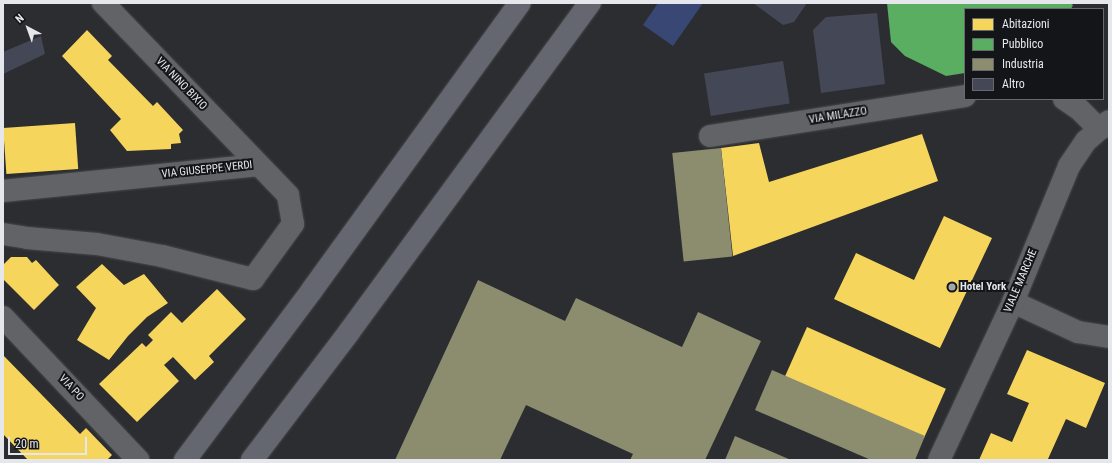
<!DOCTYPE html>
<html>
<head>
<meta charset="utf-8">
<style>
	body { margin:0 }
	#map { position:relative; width:1112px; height:463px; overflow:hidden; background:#2c2d31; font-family:"Roboto Condensed",sans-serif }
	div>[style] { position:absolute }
	.green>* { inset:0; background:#394774 }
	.homes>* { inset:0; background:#f6d55c; transform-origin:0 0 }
	.public>* { inset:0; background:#5aae61 }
	.industry>* { inset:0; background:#8c8c6e; transform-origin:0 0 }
	.building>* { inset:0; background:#444856; transform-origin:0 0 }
	.roads { filter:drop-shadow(0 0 1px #47484b) drop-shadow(0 0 1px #47484b) }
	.minor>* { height:22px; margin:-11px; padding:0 11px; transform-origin:11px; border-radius:11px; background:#626366 }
	.highway>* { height:22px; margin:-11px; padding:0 11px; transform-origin:11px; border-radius:11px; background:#646770 }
	.dots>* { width:11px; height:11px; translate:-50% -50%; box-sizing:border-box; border:2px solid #131518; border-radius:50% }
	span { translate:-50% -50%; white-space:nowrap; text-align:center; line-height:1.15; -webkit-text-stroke:4px #131518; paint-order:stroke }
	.street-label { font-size:11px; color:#e5e7ec }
	.poi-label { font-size:11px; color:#e5e7ec; font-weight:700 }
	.left { translate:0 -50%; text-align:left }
	.frame { position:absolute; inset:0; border:4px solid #e5e7ec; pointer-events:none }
	.legend { position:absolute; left:964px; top:8px; width:140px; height:92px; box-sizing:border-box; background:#131518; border:1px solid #67696d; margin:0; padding:5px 7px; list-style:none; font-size:12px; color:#e5e7ec }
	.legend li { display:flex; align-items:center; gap:8px; height:20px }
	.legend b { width:20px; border:1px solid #67696d }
	.north { position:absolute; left:8px; top:8px; width:40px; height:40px; -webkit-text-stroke:3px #131518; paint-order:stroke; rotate:319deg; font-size:11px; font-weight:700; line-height:16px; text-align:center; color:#e5e7ec }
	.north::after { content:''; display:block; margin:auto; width:14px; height:18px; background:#e5e7ec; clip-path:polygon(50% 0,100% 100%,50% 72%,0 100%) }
	.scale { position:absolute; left:8px; top:437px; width:79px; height:18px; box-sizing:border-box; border:2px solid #e5e7ec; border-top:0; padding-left:5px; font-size:12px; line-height:14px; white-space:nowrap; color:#e5e7ec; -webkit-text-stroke:3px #131518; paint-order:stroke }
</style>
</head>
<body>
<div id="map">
	<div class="green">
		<i style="clip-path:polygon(658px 3px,703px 3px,673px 46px,643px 25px)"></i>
	</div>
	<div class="homes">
		<i style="clip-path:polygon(87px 30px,112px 56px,108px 60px,153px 106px,157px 102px,183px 130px,179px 134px,181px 143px,171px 144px,171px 149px,127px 151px,110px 130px,121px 119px,62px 56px)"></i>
		<i style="left:75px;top:123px;width:46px;height:72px;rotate:86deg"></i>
		<i style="clip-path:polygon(922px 134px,938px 181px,733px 256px,721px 148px,759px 143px,769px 182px)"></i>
		<i style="clip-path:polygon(944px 216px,992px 238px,940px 348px,834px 299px,856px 253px,914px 280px)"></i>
		<i style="clip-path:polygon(11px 257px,27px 257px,32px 263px,36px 260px,59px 285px,34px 310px,3px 279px,3px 265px)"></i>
		<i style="clip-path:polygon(102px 264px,124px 285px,144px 274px,168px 303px,147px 317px,128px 336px,109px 360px,77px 340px,96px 308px,76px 287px)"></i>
		<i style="clip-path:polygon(217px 289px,246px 319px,209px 356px,214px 362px,195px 380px,173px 357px,164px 365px,179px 381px,137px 422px,99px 384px,142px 343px,146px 347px,153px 340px,148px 335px,171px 312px,182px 323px)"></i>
		<i style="left:807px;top:327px;width:152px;height:54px;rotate:24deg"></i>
		<i style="clip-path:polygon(1027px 350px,1105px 383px,1086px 428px,1066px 419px,1048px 459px,1051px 460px,979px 460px,991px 433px,1012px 442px,1029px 403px,1007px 394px)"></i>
		<i style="clip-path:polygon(3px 355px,80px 434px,86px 428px,112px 455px,107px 460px,28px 460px,3px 434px)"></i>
	</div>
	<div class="public">
		<i style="clip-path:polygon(887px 3px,1070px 3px,1073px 5px,1071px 9px,965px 9px,965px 73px,946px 76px,905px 56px,891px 42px)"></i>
	</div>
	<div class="industry">
		<i style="left:721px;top:148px;width:109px;height:49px;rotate:84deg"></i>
		<i style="clip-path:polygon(478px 280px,565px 321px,576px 298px,682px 347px,698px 312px,761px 341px,705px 460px,630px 460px,633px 454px,526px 405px,500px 460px,395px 460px)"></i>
		<i style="clip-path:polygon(772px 370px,925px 436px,915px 460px,871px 460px,755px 410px)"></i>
		<i style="clip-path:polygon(735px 436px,791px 460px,725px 460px)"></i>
	</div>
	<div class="building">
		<i style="clip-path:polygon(753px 3px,807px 3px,794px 22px,783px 25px)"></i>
		<i style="clip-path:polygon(877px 13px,885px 84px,821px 93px,813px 30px,826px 17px)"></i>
		<i style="clip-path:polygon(41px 36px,45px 54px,3px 74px,3px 52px)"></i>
		<i style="left:783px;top:61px;width:43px;height:80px;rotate:81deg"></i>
	</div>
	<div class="roads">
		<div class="minor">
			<i style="left:1064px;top:99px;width:18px;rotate:34deg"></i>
			<i style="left:1079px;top:109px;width:28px;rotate:45deg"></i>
			<i style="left:1099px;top:129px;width:11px;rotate:-22deg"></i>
			<i style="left:710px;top:136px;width:258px;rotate:-8.9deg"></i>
			<i style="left:3px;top:191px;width:256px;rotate:-5.8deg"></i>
			<i style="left:3px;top:234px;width:24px;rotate:9deg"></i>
			<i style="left:27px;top:238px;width:70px;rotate:4.9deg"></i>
			<i style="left:97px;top:244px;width:66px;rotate:10.5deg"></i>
			<i style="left:162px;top:256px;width:94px;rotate:14.2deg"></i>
			<i style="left:253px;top:279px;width:68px;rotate:-54deg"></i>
			<i style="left:293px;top:224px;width:29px;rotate:-100deg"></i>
			<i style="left:288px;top:195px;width:267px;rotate:-133.9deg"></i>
			<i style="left:1013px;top:302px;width:72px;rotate:24.8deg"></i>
			<i style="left:1078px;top:332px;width:31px;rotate:9deg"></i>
			<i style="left:3px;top:317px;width:197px;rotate:46.6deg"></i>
			<i style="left:939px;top:460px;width:174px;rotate:-64.9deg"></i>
			<i style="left:1013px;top:302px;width:147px;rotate:-67.6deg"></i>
			<i style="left:1069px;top:166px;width:30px;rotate:-56deg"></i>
			<i style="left:1086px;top:141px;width:30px;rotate:-41deg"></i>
		</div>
		<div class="highway">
			<i style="left:185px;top:460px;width:212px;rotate:-53.2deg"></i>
			<i style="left:312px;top:290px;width:354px;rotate:-54.1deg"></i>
			<i style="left:252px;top:460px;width:161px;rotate:-52.8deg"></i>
			<i style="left:349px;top:332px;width:408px;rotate:-53.8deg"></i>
		</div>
	</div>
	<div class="dots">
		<i style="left:952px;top:287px;background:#a4a6ab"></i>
	</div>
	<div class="street-label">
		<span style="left:181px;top:84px;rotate:46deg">VIA NINO BIXIO</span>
		<span style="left:838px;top:116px;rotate:-9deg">VIA MILAZZO</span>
		<span style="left:207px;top:170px;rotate:-6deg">VIA GIUSEPPE VERDI</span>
		<span style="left:1021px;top:281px;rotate:-67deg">VIALE MARCHE</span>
		<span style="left:71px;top:388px;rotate:47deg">VIA PO</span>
	</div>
	<div class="poi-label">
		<span class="left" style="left:960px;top:287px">Hotel York</span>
	</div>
	<div class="frame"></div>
	<ul class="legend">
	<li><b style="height:11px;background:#f6d55c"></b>Abitazioni</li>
	<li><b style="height:11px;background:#5aae61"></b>Pubblico</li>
	<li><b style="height:11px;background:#8c8c6e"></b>Industria</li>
	<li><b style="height:11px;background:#444856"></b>Altro</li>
	</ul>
	<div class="north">N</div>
	<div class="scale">20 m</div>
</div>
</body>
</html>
